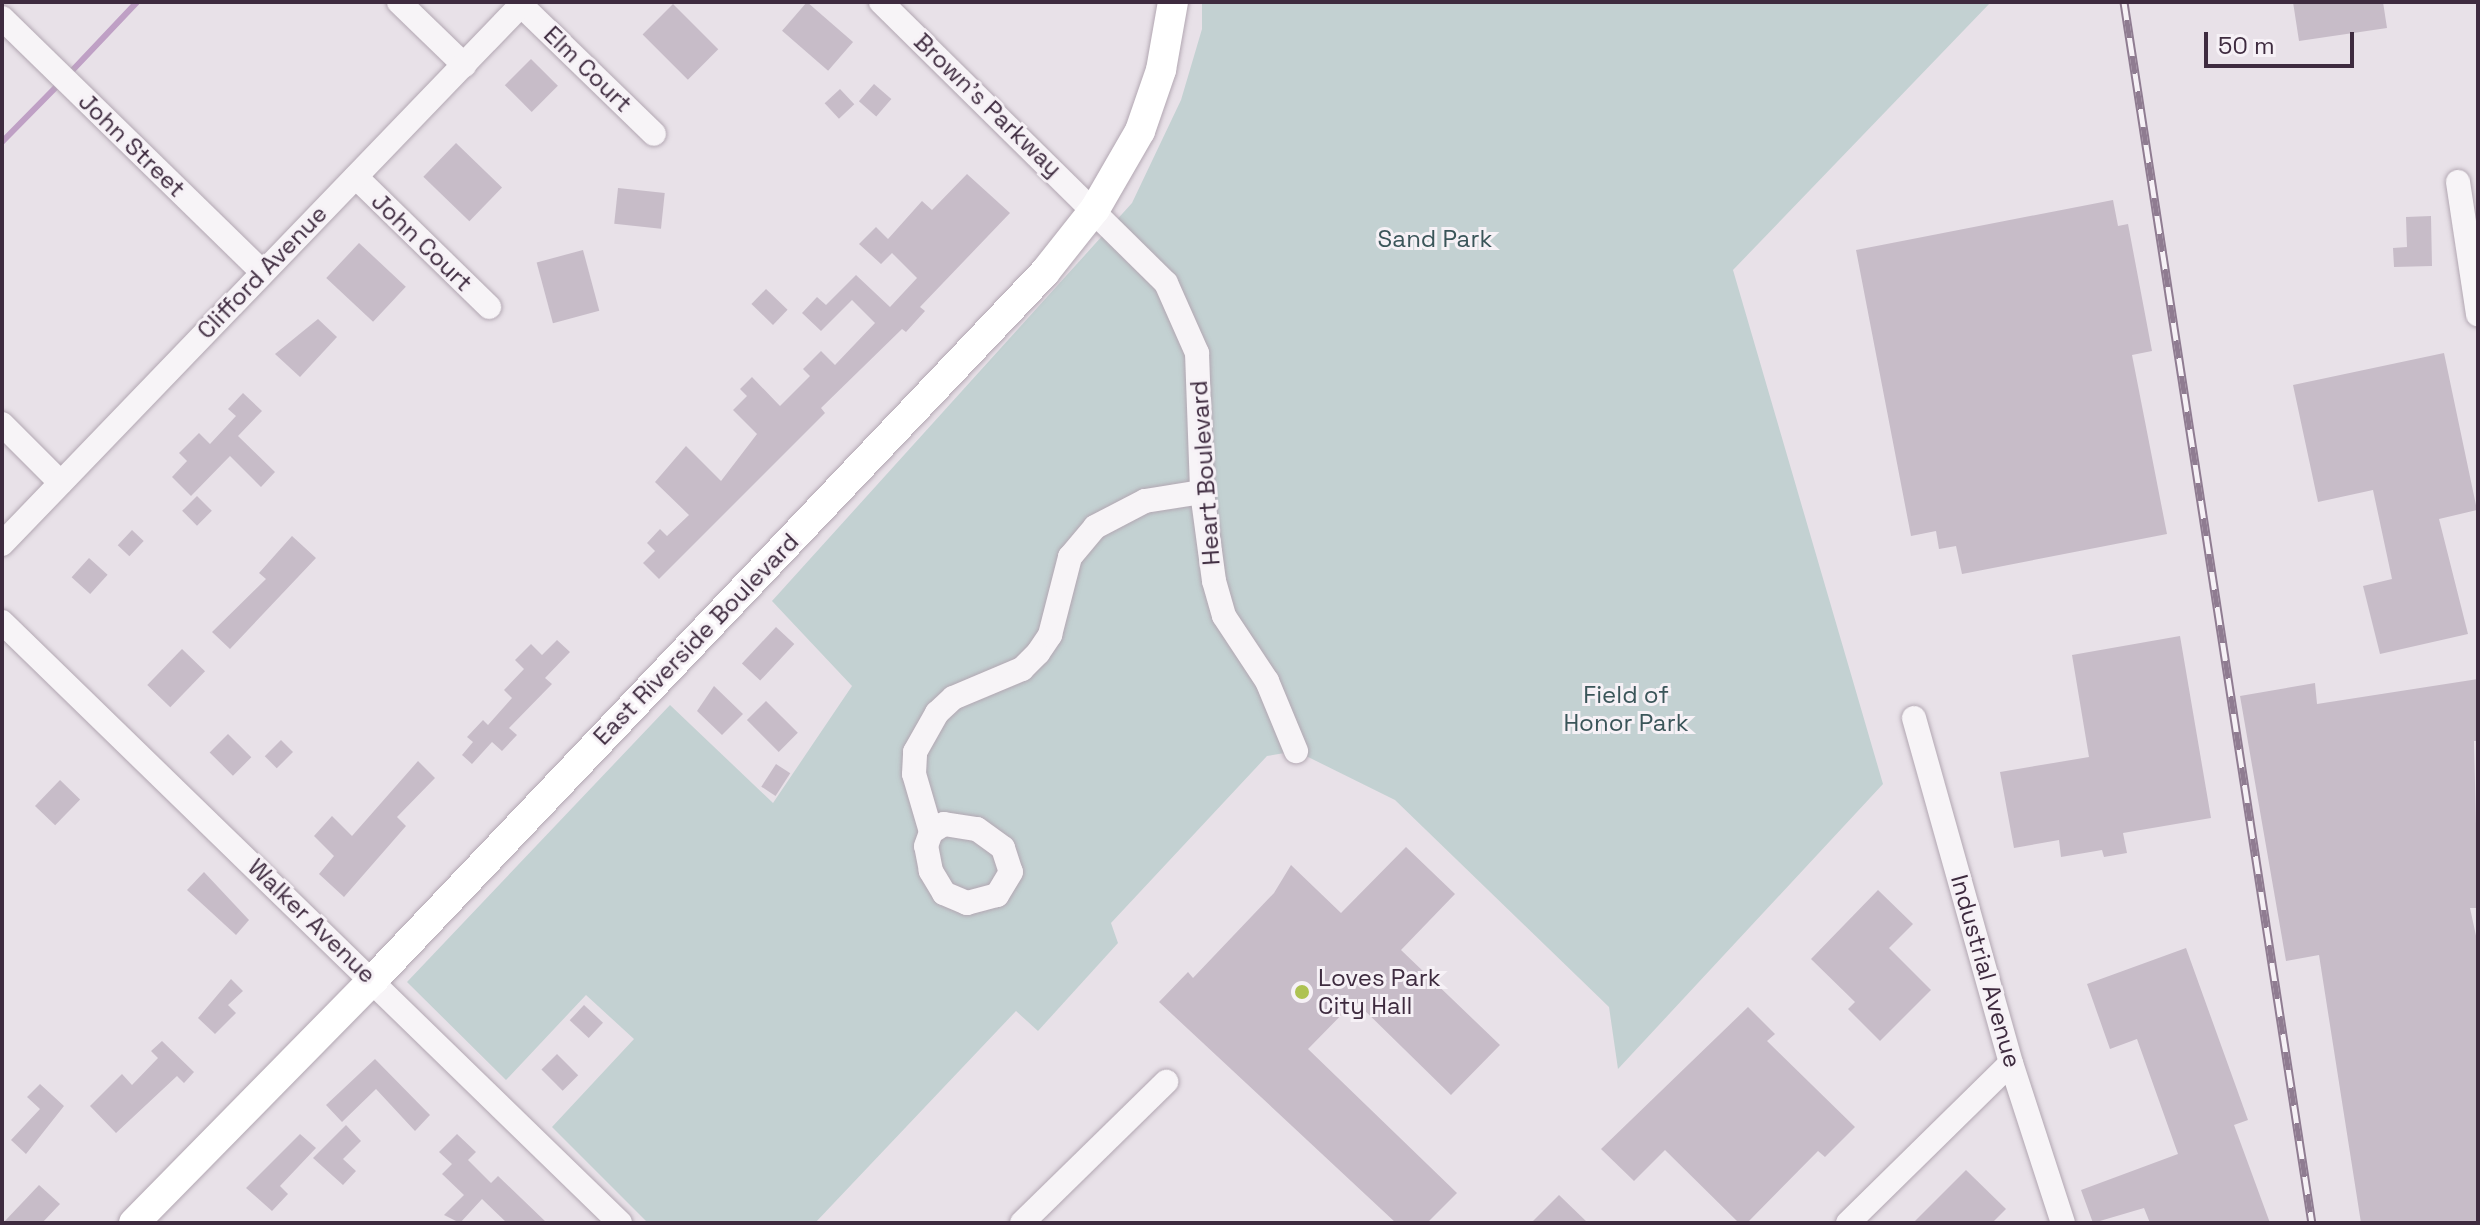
<!DOCTYPE html>
<html>
<head>
<meta charset="utf-8">
<style>
	body { margin:0 }
	#map { position:relative; width:2480px; height:1225px; overflow:hidden; background:#e8e1e8; font-family:"Space Grotesk",sans-serif }
	div>[style] { position:absolute }
	.green>* { inset:0; background:#c3d1d2 }
	.stream>* { height:6px; margin:-3px; padding:0 3px; transform-origin:3px; border-radius:3px; background:#bfa0c5 }
	.building>* { inset:0; background:#c7bcc8; transform-origin:0 0 }
	.roads { filter:drop-shadow(0 0 2px #b2a7b2) drop-shadow(0 0 2px #b2a7b2) }
	.minor>* { height:24px; margin:-12px; padding:0 12px; transform-origin:12px; border-radius:12px; background:#f7f4f7 }
	.major>* { height:30px; margin:-15px; padding:0 15px; transform-origin:15px; border-radius:15px; background:#fff }
	.rail>* { height:9px; margin-top:-4.5px; transform-origin:0; background:repeating-linear-gradient(90deg,#f6f1f6 0 18px,#8f7c91 0 36px); box-sizing:border-box; border-block:2px solid #8f7c91 }
	.dots>* { width:22px; height:22px; translate:-50% -50%; box-sizing:border-box; border:4px solid #f6f1f6; border-radius:50% }
	span { translate:-50% -50%; white-space:nowrap; text-align:center; line-height:1.15; -webkit-text-stroke:6px #f6f1f6; paint-order:stroke }
	.street-label { font-size:24px; color:#3e2b3f }
	.park-label { font-size:24px; color:#3a5559 }
	.poi-label { font-size:24px; color:#3e2b3f }
	.left { translate:0 -50%; text-align:left }
	.frame { position:absolute; inset:0; border:4px solid #3e2b3f; pointer-events:none }
	.scale { position:absolute; left:2204px; top:32px; width:150px; height:36px; box-sizing:border-box; border:4px solid #3e2b3f; border-top:0; padding-left:10px; font-size:24px; line-height:28px; white-space:nowrap; color:#3e2b3f; -webkit-text-stroke:6px #f6f1f6; paint-order:stroke }
</style>
</head>
<body>
<div id="map">
	<div class="green">
		<i style="clip-path:polygon(1202px 2px,1991px 2px,1733px 270px,1883px 784px,1618px 1069px,1609px 1007px,1395px 800px,1296px 751px,1267px 756px,1111px 923px,1118px 943px,1038px 1031px,1016px 1011px,815px 1223px,648px 1223px,552px 1127px,634px 1039px,586px 995px,506px 1080px,407px 982px,670px 705px,773px 803px,852px 686px,772px 601px,1132px 203px,1181px 100px,1202px 29px)"></i>
	</div>
	<div class="stream">
		<i style="left:68px;top:75px;width:100px;rotate:-46.6deg"></i>
		<i style="left:2px;top:142px;width:83px;rotate:-45.5deg"></i>
	</div>
	<div class="building">
		<i style="left:807px;top:2px;width:61px;height:38px;rotate:41deg"></i>
		<i style="clip-path:polygon(2293px 2px,2383px 2px,2387px 28px,2299px 41px)"></i>
		<i style="left:673px;top:4px;width:64px;height:43px;rotate:45deg"></i>
		<i style="left:531px;top:59px;width:38px;height:37px;rotate:45deg"></i>
		<i style="left:874px;top:84px;width:23px;height:23px;rotate:41deg"></i>
		<i style="left:840px;top:89px;width:21px;height:21px;rotate:47deg"></i>
		<i style="left:456px;top:143px;width:64px;height:47px;rotate:44deg"></i>
		<i style="clip-path:polygon(967px 174px,1010px 213px,920px 307px,925px 311px,906px 332px,902px 329px,821px 408px,825px 413px,659px 579px,643px 563px,655px 551px,647px 543px,660px 529px,667px 536px,689px 515px,655px 482px,686px 446px,721px 481px,757px 434px,733px 410px,747px 396px,740px 389px,752px 377px,780px 406px,810px 376px,803px 369px,821px 351px,835px 365px,875px 323px,852px 300px,821px 331px,802px 313px,817px 297px,826px 305px,856px 275px,890px 307px,917px 278px,892px 253px,881px 264px,859px 244px,876px 227px,888px 239px,922px 201px,932px 210px)"></i>
		<i style="left:618px;top:188px;width:47px;height:36px;rotate:6deg"></i>
		<i style="clip-path:polygon(2113px 200px,2118px 226px,2128px 224px,2152px 351px,2132px 355px,2167px 534px,1962px 574px,1956px 546px,1939px 549px,1936px 531px,1911px 536px,1856px 250px)"></i>
		<i style="clip-path:polygon(2431px 216px,2432px 266px,2394px 267px,2393px 248px,2407px 247px,2406px 217px)"></i>
		<i style="left:359px;top:243px;width:64px;height:48px;rotate:43deg"></i>
		<i style="left:583px;top:250px;width:63px;height:48px;rotate:75deg"></i>
		<i style="left:766px;top:289px;width:30px;height:21px;rotate:44deg"></i>
		<i style="clip-path:polygon(318px 319px,337px 337px,300px 377px,275px 354px)"></i>
		<i style="clip-path:polygon(2444px 353px,2477px 510px,2439px 519px,2468px 634px,2380px 654px,2363px 586px,2392px 579px,2373px 490px,2318px 502px,2293px 385px)"></i>
		<i style="clip-path:polygon(243px 393px,262px 411px,238px 436px,275px 472px,261px 487px,230px 456px,191px 496px,172px 477px,187px 461px,179px 453px,199px 433px,210px 444px,236px 416px,228px 409px)"></i>
		<i style="left:197px;top:496px;width:21px;height:21px;rotate:45deg"></i>
		<i style="left:132px;top:530px;width:16px;height:21px;rotate:43deg"></i>
		<i style="clip-path:polygon(292px 536px,316px 558px,230px 649px,212px 632px,266px 579px,259px 573px)"></i>
		<i style="left:89px;top:558px;width:25px;height:26px;rotate:42deg"></i>
		<i style="left:776px;top:627px;width:25px;height:50px;rotate:43deg"></i>
		<i style="clip-path:polygon(2180px 636px,2211px 818px,2123px 833px,2127px 853px,2104px 857px,2102px 850px,2061px 857px,2059px 840px,2014px 848px,2000px 772px,2089px 757px,2072px 655px)"></i>
		<i style="clip-path:polygon(557px 640px,570px 652px,545px 678px,552px 684px,509px 728px,517px 735px,502px 751px,492px 742px,472px 764px,462px 755px,473px 742px,467px 737px,483px 720px,488px 725px,512px 698px,504px 690px,524px 669px,515px 660px,531px 644px,542px 655px)"></i>
		<i style="left:182px;top:649px;width:32px;height:50px;rotate:44deg"></i>
		<i style="clip-path:polygon(2478px 679px,2478px 741px,2474px 741px,2478px 908px,2470px 908px,2478px 945px,2478px 1223px,2361px 1223px,2319px 955px,2286px 961px,2240px 696px,2315px 683px,2317px 704px)"></i>
		<i style="clip-path:polygon(714px 686px,743px 714px,722px 735px,697px 711px)"></i>
		<i style="left:766px;top:701px;width:45px;height:27px;rotate:45deg"></i>
		<i style="left:228px;top:734px;width:33px;height:26px;rotate:45deg"></i>
		<i style="left:281px;top:740px;width:17px;height:23px;rotate:45deg"></i>
		<i style="clip-path:polygon(418px 761px,435px 778px,397px 817px,406px 826px,344px 897px,319px 874px,334px 856px,314px 836px,332px 816px,352px 836px)"></i>
		<i style="left:776px;top:764px;width:17px;height:27px;rotate:33deg"></i>
		<i style="left:60px;top:780px;width:28px;height:36px;rotate:44deg"></i>
		<i style="clip-path:polygon(1406px 847px,1455px 894px,1401px 950px,1500px 1045px,1451px 1095px,1355px 1001px,1308px 1049px,1457px 1193px,1427px 1223px,1396px 1223px,1159px 1002px,1188px 972px,1193px 978px,1274px 893px,1291px 865px,1341px 913px)"></i>
		<i style="clip-path:polygon(204px 872px,249px 920px,236px 935px,187px 890px)"></i>
		<i style="clip-path:polygon(1878px 890px,1913px 924px,1889px 948px,1931px 990px,1880px 1041px,1848px 1009px,1855px 1002px,1811px 959px)"></i>
		<i style="clip-path:polygon(2186px 948px,2248px 1120px,2234px 1125px,2270px 1223px,2150px 1223px,2144px 1208px,2093px 1223px,2081px 1190px,2178px 1154px,2137px 1039px,2110px 1049px,2087px 984px)"></i>
		<i style="clip-path:polygon(231px 979px,243px 991px,228px 1005px,236px 1013px,215px 1034px,198px 1018px)"></i>
		<i style="left:584px;top:1005px;width:26px;height:21px;rotate:43deg"></i>
		<i style="clip-path:polygon(1748px 1007px,1775px 1034px,1767px 1041px,1855px 1127px,1825px 1157px,1818px 1151px,1747px 1223px,1739px 1223px,1665px 1150px,1634px 1181px,1601px 1149px)"></i>
		<i style="clip-path:polygon(162px 1041px,194px 1072px,184px 1083px,177px 1076px,116px 1133px,90px 1106px,122px 1074px,132px 1085px,158px 1058px,151px 1051px)"></i>
		<i style="left:557px;top:1054px;width:30px;height:22px;rotate:45deg"></i>
		<i style="clip-path:polygon(375px 1059px,430px 1115px,415px 1131px,376px 1089px,342px 1122px,326px 1105px)"></i>
		<i style="clip-path:polygon(40px 1084px,64px 1106px,26px 1154px,11px 1140px,40px 1109px,27px 1097px)"></i>
		<i style="clip-path:polygon(346px 1125px,361px 1141px,343px 1159px,356px 1171px,343px 1185px,313px 1158px)"></i>
		<i style="clip-path:polygon(300px 1134px,316px 1148px,280px 1186px,288px 1194px,272px 1211px,246px 1188px)"></i>
		<i style="clip-path:polygon(457px 1134px,476px 1152px,468px 1160px,491px 1183px,498px 1176px,547px 1223px,507px 1223px,482px 1199px,460px 1223px,444px 1215px,464px 1195px,442px 1174px,452px 1164px,439px 1152px)"></i>
		<i style="clip-path:polygon(1966px 1170px,2006px 1209px,1992px 1223px,1913px 1223px)"></i>
		<i style="clip-path:polygon(39px 1185px,60px 1204px,42px 1223px,3px 1223px)"></i>
		<i style="clip-path:polygon(1559px 1195px,1588px 1223px,1531px 1223px)"></i>
	</div>
	<div class="roads">
		<div class="minor">
			<i style="left:399px;top:2px;width:91px;rotate:44.1deg"></i>
			<i style="left:881px;top:2px;width:400px;rotate:44.6deg"></i>
			<i style="left:1166px;top:283px;width:77px;rotate:66.1deg"></i>
			<i style="left:1197px;top:353px;width:139px;rotate:87.9deg"></i>
			<i style="left:1202px;top:492px;width:90px;rotate:82.3deg"></i>
			<i style="left:1214px;top:581px;width:36px;rotate:74deg"></i>
			<i style="left:1224px;top:616px;width:78px;rotate:56.5deg"></i>
			<i style="left:1267px;top:681px;width:76px;rotate:67.5deg"></i>
			<i style="left:521px;top:5px;width:185px;rotate:44.1deg"></i>
			<i style="left:2px;top:18px;width:363px;rotate:44.3deg"></i>
			<i style="left:356px;top:177px;width:186px;rotate:44.3deg"></i>
			<i style="left:2458px;top:182px;width:134px;rotate:81.4deg"></i>
			<i style="left:2px;top:424px;width:83px;rotate:45deg"></i>
			<i style="left:2px;top:544px;width:752px;rotate:-46.08deg"></i>
			<i style="left:2px;top:622px;width:862px;rotate:44.2deg"></i>
			<i style="left:1914px;top:718px;width:358px;rotate:74.3deg"></i>
			<i style="left:2011px;top:1063px;width:168px;rotate:72deg"></i>
			<i style="left:944px;top:824px;width:33px;rotate:9deg"></i>
			<i style="left:977px;top:829px;width:32px;rotate:36deg"></i>
			<i style="left:1003px;top:848px;width:25px;rotate:72deg"></i>
			<i style="left:1011px;top:872px;width:27px;rotate:121deg"></i>
			<i style="left:997px;top:895px;width:31px;rotate:165deg"></i>
			<i style="left:967px;top:903px;width:25px;rotate:-157deg"></i>
			<i style="left:944px;top:893px;width:26px;rotate:-121deg"></i>
			<i style="left:931px;top:871px;width:25px;rotate:-101deg"></i>
			<i style="left:926px;top:846px;width:15px;rotate:-70deg"></i>
			<i style="left:931px;top:832px;width:15px;rotate:-32deg"></i>
			<i style="left:931px;top:832px;width:60px;rotate:-106.3deg"></i>
			<i style="left:914px;top:774px;width:22px;rotate:-87deg"></i>
			<i style="left:915px;top:752px;width:45px;rotate:-60.6deg"></i>
			<i style="left:937px;top:713px;width:22px;rotate:-43deg"></i>
			<i style="left:953px;top:698px;width:75px;rotate:-22.8deg"></i>
			<i style="left:1022px;top:669px;width:23px;rotate:-45deg"></i>
			<i style="left:1038px;top:653px;width:22px;rotate:-56deg"></i>
			<i style="left:1050px;top:635px;width:81px;rotate:-75.6deg"></i>
			<i style="left:1070px;top:557px;width:39px;rotate:-50deg"></i>
			<i style="left:1095px;top:527px;width:56px;rotate:-27.5deg"></i>
			<i style="left:1145px;top:501px;width:58px;rotate:-9deg"></i>
			<i style="left:1022px;top:1223px;width:202px;rotate:-44.4deg"></i>
			<i style="left:1848px;top:1223px;width:228px;rotate:-44.5deg"></i>
		</div>
		<div class="major">
			<i style="left:134px;top:1223px;width:341px;rotate:-45.5deg"></i>
			<i style="left:373px;top:980px;width:976px;rotate:-46.49deg"></i>
			<i style="left:1045px;top:272px;width:80px;rotate:-51.6deg"></i>
			<i style="left:1095px;top:209px;width:90px;rotate:-60deg"></i>
			<i style="left:1140px;top:131px;width:65px;rotate:-71deg"></i>
			<i style="left:1161px;top:70px;width:69px;rotate:-80deg"></i>
		</div>
	</div>
	<div class="rail">
		<i style="left:2124px;top:2px;width:1235px;rotate:81.25deg"></i>
	</div>
	<div class="dots">
		<i style="left:1302px;top:992px;background:#aec252"></i>
	</div>
	<div class="street-label">
		<span style="left:588px;top:69px;rotate:44deg">Elm Court</span>
		<span style="left:988px;top:105px;rotate:44deg">Brown's Parkway</span>
		<span style="left:132px;top:145px;rotate:44deg">John Street</span>
		<span style="left:422px;top:242px;rotate:44deg">John Court</span>
		<span style="left:262px;top:272px;rotate:-46deg">Clifford Avenue</span>
		<span style="left:1205px;top:473px;rotate:-94deg">Heart Boulevard</span>
		<span style="left:696px;top:639px;rotate:-46deg">East Riverside Boulevard</span>
		<span style="left:312px;top:921px;rotate:44deg">Walker Avenue</span>
		<span style="left:1986px;top:971px;rotate:74deg">Industrial Avenue</span>
	</div>
	<div class="park-label">
		<span style="left:1435px;top:239px">Sand Park</span>
		<span style="left:1626px;top:709px">Field of<br>Honor Park</span>
	</div>
	<div class="poi-label">
		<span class="left" style="left:1318px;top:992px">Loves Park<br>City Hall</span>
	</div>
	<div class="frame"></div>
	<div class="scale">50 m</div>
</div>
</body>
</html>
